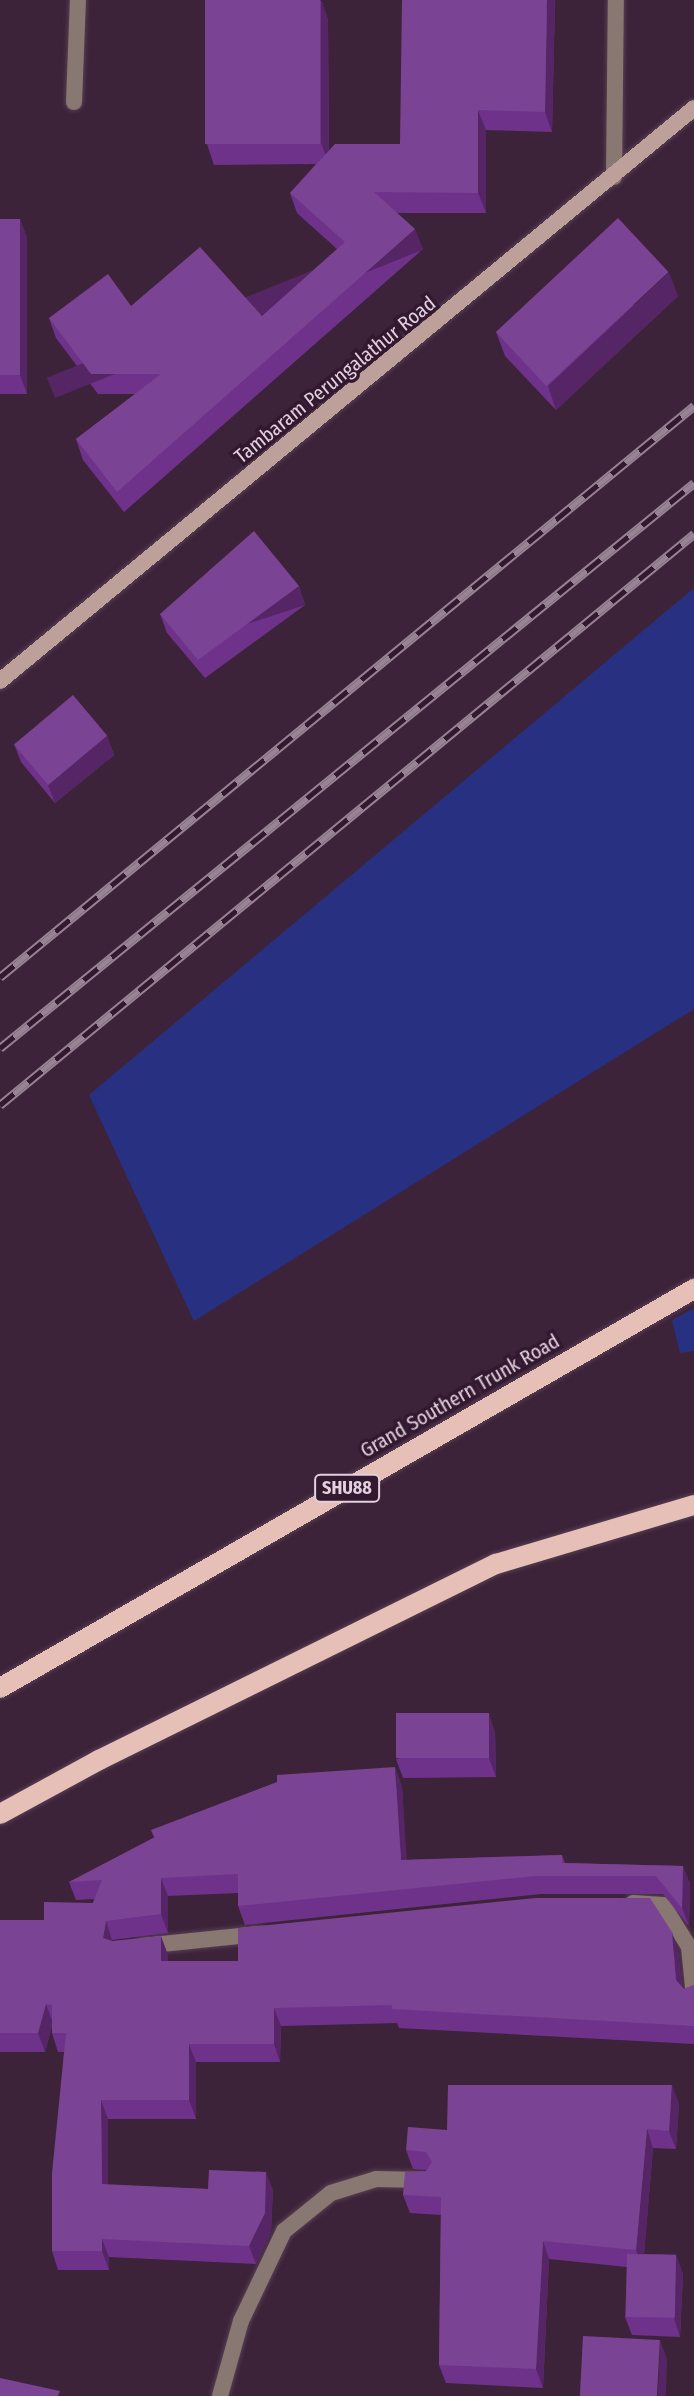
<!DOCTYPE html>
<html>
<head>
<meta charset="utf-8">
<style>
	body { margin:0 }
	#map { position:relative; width:694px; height:2396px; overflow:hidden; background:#3d2339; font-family:"Fira Sans Condensed",sans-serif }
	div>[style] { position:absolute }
	.green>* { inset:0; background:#283181 }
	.roads { filter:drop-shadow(0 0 2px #573f53) drop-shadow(0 0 2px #573f53) }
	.street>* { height:16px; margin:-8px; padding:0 8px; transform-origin:8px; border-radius:8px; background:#897772 }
	.secondary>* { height:16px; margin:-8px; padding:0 8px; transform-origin:8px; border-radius:8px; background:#bda099 }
	.primary>* { height:20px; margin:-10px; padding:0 10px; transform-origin:10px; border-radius:10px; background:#e6c0b7 }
	.rail>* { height:9px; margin-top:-4.5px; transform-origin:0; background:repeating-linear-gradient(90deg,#33192f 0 18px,#988394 0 36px); box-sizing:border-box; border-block:2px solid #988394 }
	.wall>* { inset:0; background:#6f328a }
	.shaded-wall>* { inset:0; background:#562566; transform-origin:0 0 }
	.building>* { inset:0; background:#7b4393; transform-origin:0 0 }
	span { translate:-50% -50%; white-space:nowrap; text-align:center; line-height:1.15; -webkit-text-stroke:7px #33192f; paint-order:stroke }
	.shield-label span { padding:2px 6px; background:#33192f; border:2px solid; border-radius:6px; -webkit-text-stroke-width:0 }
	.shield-label { font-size:18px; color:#e2d0de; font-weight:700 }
	.street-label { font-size:20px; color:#e2d0de }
</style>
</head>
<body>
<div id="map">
	<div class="green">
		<i style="clip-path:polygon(694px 588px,694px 1009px,194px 1321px,89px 1095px)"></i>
		<i style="clip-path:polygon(694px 1308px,694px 1351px,680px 1353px,672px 1320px)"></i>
	</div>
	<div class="roads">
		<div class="street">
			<i style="left:74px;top:102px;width:102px;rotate:-87.8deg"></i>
			<i style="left:614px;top:177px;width:177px;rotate:-89.4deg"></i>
			<i style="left:633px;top:1903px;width:30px;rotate:4deg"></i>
			<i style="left:663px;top:1905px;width:49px;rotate:58.2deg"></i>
			<i style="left:689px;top:1947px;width:50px;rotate:84.3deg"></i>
			<i style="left:143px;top:1946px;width:117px;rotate:-5.9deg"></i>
			<i style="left:220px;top:2396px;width:78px;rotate:-74.4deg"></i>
			<i style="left:241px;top:2321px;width:100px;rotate:-64.5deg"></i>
			<i style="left:284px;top:2231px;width:60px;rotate:-39deg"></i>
			<i style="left:331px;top:2193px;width:47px;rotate:-17.3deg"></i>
			<i style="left:376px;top:2179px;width:47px;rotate:1.2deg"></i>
		</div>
		<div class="secondary">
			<i style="left:0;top:681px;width:900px;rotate:-39.54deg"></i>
		</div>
		<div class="primary">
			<i style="left:0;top:1688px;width:801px;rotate:-29.9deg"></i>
			<i style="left:0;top:1814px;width:113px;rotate:-28.6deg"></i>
			<i style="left:99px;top:1760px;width:443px;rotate:-26.3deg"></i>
			<i style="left:496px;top:1564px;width:207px;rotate:-16.6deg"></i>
		</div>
	</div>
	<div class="rail">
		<i style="left:0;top:977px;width:899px;rotate:-39.45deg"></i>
		<i style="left:0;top:1048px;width:895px;rotate:-39.15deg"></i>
		<i style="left:0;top:1105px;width:899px;rotate:-39.45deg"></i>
	</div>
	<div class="wall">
		<i style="clip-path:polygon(321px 0,328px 20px,329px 150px,400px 144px,555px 0,552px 132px,486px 130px,486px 213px,397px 213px,423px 249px,124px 512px,83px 460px,76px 439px,135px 394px,98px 394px,56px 338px,49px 318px,131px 306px,262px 316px,337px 249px,297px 213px,290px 193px,316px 164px,214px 165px,207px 144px)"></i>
		<i style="clip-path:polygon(0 219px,20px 219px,27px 238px,27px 394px,0 394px)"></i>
		<i style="clip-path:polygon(678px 296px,556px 410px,505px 356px,496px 332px)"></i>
		<i style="clip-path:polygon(299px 586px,305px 605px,205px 678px,167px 633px,160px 614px)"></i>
		<i style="clip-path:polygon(107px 736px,114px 755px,55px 803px,21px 762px,14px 744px)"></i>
		<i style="clip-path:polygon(495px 1732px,496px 1777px,403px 1778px,396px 1759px)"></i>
		<i style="clip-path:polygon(402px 1786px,406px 1860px,562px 1855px,565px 1863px,683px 1866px,690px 1884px,689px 1926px,663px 1894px,541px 1894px,245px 1925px,238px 1906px,238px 1893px,168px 1896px,168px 1933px,112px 1940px,112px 1941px,168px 1955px,168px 1961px,238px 1961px,678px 1951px,682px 1987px,684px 1989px,694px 1985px,694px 2044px,399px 2028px,397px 2023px,281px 2026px,280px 2062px,196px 2062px,196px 2119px,108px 2119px,108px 2185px,208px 2189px,273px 2190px,271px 2232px,256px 2264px,109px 2257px,109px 2270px,58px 2270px,52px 2251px,64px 2052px,58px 2052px,52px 2033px,52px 2026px,45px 2052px,0 2052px,0 1920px,44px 1920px,93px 1903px,94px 1899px,76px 1900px,69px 1882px,154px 1838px,151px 1830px)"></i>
		<i style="clip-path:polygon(679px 2103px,676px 2149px,653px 2148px,644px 2254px,676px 2255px,683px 2274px,680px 2337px,632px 2335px,625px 2317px,627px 2267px,549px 2259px,543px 2388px,446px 2383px,439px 2365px,441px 2215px,410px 2213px,403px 2195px,427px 2170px,413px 2169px,406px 2150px,447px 2130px)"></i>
	</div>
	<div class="shaded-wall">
		<i style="clip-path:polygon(321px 0,328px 20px,329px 164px,321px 143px)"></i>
		<i style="clip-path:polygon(547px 0,555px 0,552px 132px,545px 112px)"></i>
		<i style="clip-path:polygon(478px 110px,486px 130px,486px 213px,478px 193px)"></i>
		<i style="clip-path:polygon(20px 219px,27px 238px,27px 394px,20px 375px)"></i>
		<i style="left:415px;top:229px;width:22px;height:397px;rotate:68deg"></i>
		<i style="clip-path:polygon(669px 272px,678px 296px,556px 410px,548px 386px)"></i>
		<i style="left:299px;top:586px;width:20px;height:125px;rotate:72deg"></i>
		<i style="clip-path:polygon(107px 736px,114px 755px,55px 803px,48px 785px)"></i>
		<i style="clip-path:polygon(489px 1713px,495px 1732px,496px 1777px,489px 1758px)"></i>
		<i style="clip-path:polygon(395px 1767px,402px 1786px,408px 1878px,401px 1860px)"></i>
		<i style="clip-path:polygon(683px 1866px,690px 1884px,689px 1926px,682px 1908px)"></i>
		<i style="clip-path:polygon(161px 1878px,168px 1896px,168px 1933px,161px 1914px)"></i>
		<i style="clip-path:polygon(106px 1921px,112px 1940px,110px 1956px,103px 1938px)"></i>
		<i style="clip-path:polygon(672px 1932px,678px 1951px,683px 1998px,676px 1980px)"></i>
		<i style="clip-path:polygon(161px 1936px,168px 1955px,168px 1979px,161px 1961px)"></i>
		<i style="clip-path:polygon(46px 2004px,53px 2023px,45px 2052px,38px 2033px)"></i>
		<i style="clip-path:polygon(274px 2008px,281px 2026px,280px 2062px,274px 2044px)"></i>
		<i style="clip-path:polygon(189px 2044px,196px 2062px,196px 2119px,189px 2100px)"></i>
		<i style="clip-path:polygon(672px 2085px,679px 2103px,676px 2149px,669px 2131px)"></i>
		<i style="clip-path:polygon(101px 2100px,108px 2119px,108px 2203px,102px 2184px)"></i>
		<i style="clip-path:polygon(647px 2129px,653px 2148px,643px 2268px,636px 2250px)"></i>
		<i style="clip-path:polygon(266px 2172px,273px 2190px,271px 2232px,256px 2264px,249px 2246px)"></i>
		<i style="clip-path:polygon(102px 2239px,109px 2257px,109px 2270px,102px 2251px)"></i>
		<i style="clip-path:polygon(543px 2241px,549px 2259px,543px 2388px,536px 2369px)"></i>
		<i style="clip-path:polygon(676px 2255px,683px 2274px,680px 2337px,674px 2318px)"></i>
		<i style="clip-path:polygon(660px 2340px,667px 2359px,666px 2396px,658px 2396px)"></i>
	</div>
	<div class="building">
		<i style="left:205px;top:0;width:115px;height:144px"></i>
		<i style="clip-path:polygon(402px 0,547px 0,545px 112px,478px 110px,478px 193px,374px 192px,415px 229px,117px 492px,76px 439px,161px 374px,91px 374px,49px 318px,108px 274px,131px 306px,200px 247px,262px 316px,345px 242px,290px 193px,335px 144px,400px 144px)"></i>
		<i style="left:618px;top:218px;width:74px;height:167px;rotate:47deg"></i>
		<i style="left:0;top:219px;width:20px;height:156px"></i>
		<i style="clip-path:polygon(254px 531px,299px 586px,198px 660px,160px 614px)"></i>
		<i style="left:73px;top:695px;width:53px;height:77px;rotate:50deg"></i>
		<i style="left:489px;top:1713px;width:45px;height:93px;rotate:90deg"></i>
		<i style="clip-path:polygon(395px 1767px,401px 1860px,562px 1855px,562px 1863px,683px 1866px,682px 1908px,656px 1876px,534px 1876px,238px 1906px,238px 1874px,161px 1878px,161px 1914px,106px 1921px,103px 1938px,112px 1941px,161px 1936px,161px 1961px,238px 1961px,238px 1928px,536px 1898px,650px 1898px,672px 1932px,676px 1980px,684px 1989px,694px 1985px,694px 2026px,392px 2009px,392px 2005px,274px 2008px,274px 2044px,189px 2044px,189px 2100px,101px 2100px,102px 2184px,208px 2189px,209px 2170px,266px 2172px,265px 2213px,249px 2246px,102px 2239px,102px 2251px,52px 2251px,52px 2173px,66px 2033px,52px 2033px,52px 2005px,46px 2004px,38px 2033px,0 2033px,0 1920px,44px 1920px,44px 1902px,93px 1903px,102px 1880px,69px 1882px,155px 1837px,151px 1830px,277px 1782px,277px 1775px)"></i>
		<i style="clip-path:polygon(448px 2085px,672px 2085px,669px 2131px,647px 2129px,636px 2250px,543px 2241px,536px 2369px,439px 2365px,441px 2197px,403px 2195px,405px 2172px,426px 2171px,432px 2162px,426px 2152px,406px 2150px,408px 2127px,447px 2130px)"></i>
		<i style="left:627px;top:2254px;width:49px;height:63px;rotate:1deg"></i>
		<i style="left:583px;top:2336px;width:77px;height:60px;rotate:3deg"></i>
		<i style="clip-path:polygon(0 2378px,60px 2391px,58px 2396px,0 2396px)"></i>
	</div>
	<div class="shield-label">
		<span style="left:347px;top:1488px">SHU88</span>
	</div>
	<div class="street-label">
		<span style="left:335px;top:380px;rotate:-39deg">Tambaram Perungalathur Road</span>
		<span style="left:460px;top:1396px;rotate:-30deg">Grand Southern Trunk Road</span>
	</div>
</div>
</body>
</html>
